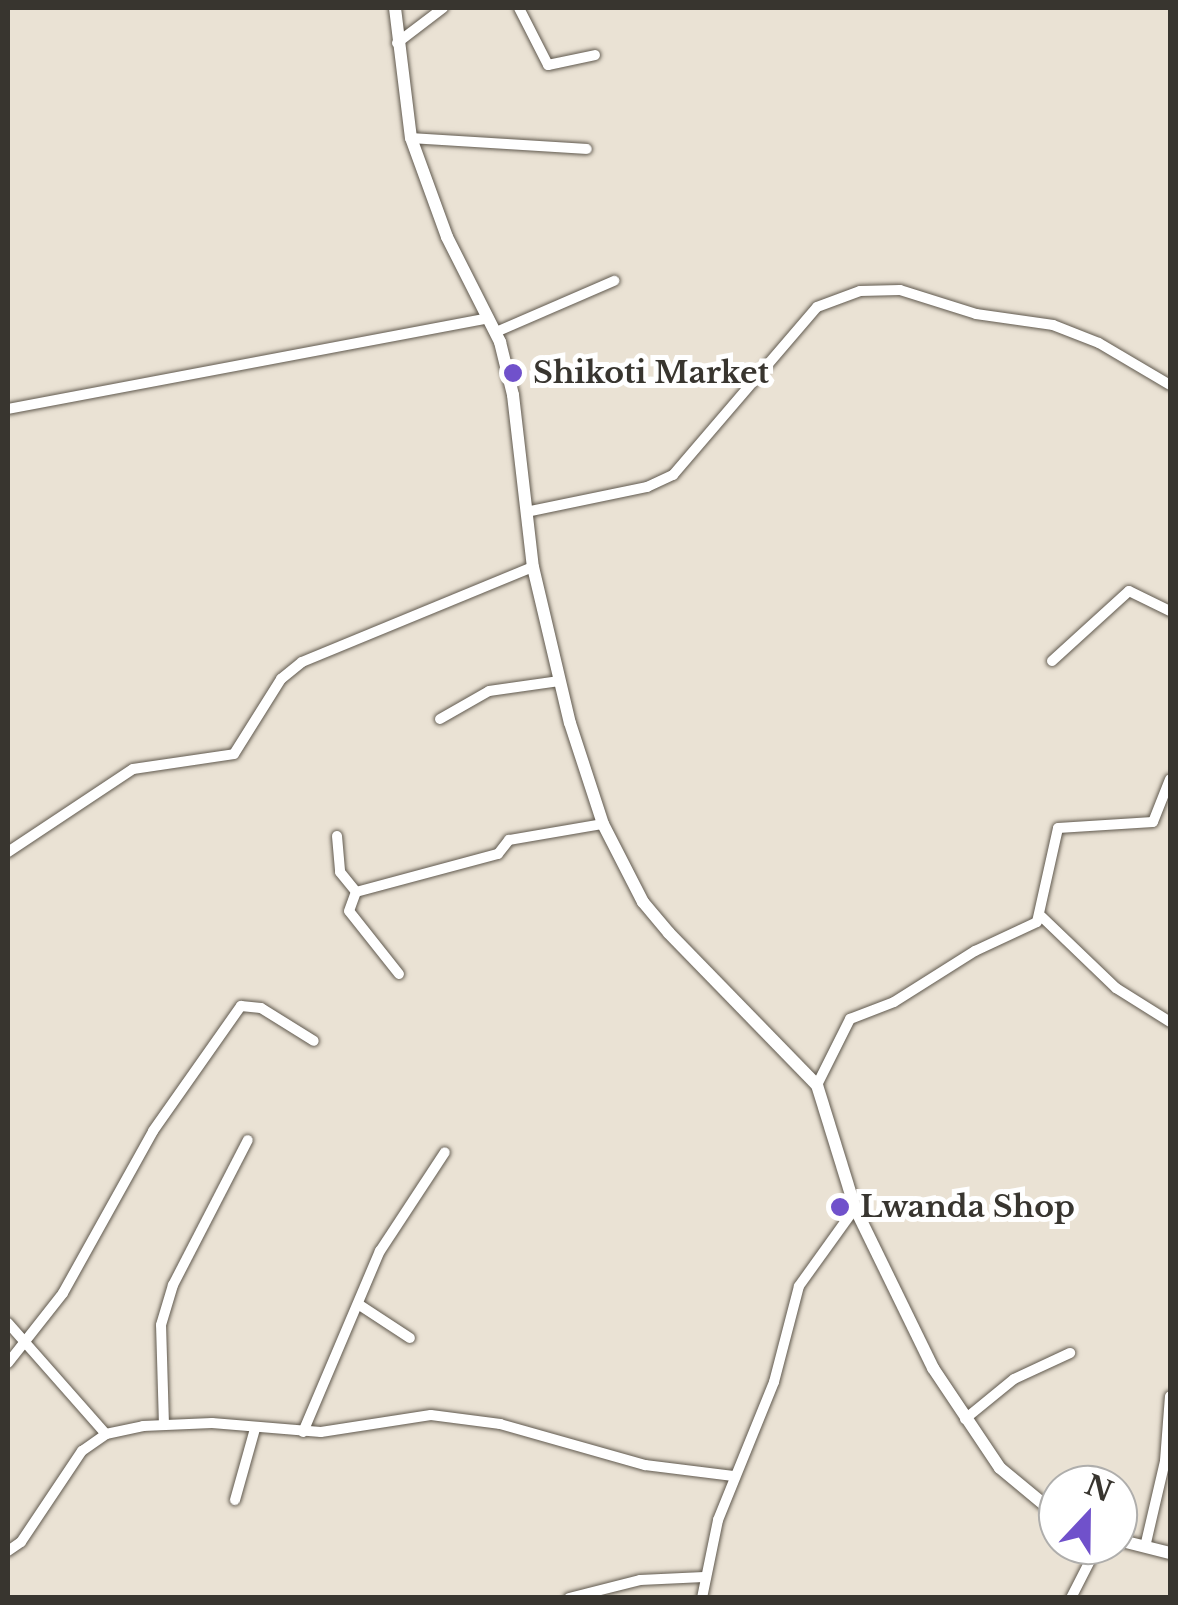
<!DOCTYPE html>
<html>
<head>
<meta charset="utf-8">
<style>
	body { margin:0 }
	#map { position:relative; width:1178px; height:1605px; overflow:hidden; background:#eae2d4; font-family:"Libre Baskerville",serif }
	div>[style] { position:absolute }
	.roads { filter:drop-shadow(0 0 2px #60594e) drop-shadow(0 0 2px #60594e) }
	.minor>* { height:10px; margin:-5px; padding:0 5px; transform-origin:5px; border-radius:5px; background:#fff }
	.major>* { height:12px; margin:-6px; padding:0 6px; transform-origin:6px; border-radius:6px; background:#fff }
	.dots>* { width:28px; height:28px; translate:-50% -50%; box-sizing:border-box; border:5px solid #fff; border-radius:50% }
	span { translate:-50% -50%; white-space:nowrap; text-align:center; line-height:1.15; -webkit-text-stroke:10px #fff; paint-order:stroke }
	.poi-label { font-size:30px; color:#38352f; font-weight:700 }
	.left { translate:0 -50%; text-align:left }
	.frame { position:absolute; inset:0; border:10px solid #38352f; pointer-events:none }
	.north { position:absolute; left:1038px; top:1465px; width:100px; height:100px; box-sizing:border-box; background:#fff; border:2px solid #afaeac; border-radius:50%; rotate:22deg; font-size:28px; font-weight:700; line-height:40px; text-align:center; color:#38352f }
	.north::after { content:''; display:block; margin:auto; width:35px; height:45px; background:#7051cb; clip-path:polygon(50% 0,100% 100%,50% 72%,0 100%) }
</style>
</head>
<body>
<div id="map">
	<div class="roads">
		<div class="minor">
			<i style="left:519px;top:8px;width:64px;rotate:63deg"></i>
			<i style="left:548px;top:65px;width:48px;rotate:-12deg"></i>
			<i style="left:397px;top:43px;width:58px;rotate:-37.3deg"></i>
			<i style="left:411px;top:138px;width:176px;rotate:3.6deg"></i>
			<i style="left:496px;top:332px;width:129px;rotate:-23.4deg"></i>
			<i style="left:8px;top:409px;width:489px;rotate:-10.7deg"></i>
			<i style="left:526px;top:512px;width:124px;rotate:-11.7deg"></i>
			<i style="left:647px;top:487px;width:29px;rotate:-25deg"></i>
			<i style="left:673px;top:475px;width:221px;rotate:-49.4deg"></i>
			<i style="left:817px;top:307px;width:46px;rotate:-20.4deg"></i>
			<i style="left:860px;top:291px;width:40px;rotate:-1.4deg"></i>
			<i style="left:900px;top:290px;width:80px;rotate:17.5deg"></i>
			<i style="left:976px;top:314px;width:78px;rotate:8.1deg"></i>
			<i style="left:1053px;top:325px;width:49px;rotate:21.4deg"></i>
			<i style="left:1099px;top:343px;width:82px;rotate:30.6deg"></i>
			<i style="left:1052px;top:661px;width:104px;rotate:-42.3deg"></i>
			<i style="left:1129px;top:591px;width:46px;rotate:26deg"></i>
			<i style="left:440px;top:719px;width:56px;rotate:-29.7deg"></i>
			<i style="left:489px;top:691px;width:71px;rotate:-8.1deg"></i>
			<i style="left:337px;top:836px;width:36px;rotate:85deg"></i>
			<i style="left:340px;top:872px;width:26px;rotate:51deg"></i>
			<i style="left:8px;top:852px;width:150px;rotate:-33.6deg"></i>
			<i style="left:133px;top:769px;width:102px;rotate:-8.4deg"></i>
			<i style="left:234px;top:754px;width:89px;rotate:-57.9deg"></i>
			<i style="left:281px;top:679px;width:27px;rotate:-39deg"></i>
			<i style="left:302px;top:662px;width:250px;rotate:-22.4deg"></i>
			<i style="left:1042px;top:917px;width:103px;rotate:43.8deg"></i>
			<i style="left:1116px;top:988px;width:64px;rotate:32.2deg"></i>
			<i style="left:399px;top:974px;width:80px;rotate:-128.4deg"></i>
			<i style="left:349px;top:911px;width:20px;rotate:-70deg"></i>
			<i style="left:356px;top:892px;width:147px;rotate:-15deg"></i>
			<i style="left:498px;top:854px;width:18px;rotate:-52deg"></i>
			<i style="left:509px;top:840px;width:95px;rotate:-9.7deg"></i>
			<i style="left:817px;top:1085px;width:74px;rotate:-63.4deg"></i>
			<i style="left:850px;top:1019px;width:47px;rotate:-21.1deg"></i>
			<i style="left:894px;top:1002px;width:96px;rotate:-32.2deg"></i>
			<i style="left:975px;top:951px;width:68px;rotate:-25.1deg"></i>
			<i style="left:1037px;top:922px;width:96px;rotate:-77.4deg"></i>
			<i style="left:1058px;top:828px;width:95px;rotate:-3.6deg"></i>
			<i style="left:1153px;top:822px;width:46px;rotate:-68.4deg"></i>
			<i style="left:358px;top:1304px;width:62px;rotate:33.2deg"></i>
			<i style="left:8px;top:1323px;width:148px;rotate:48.6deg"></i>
			<i style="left:8px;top:1363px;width:89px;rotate:-51.8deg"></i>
			<i style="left:63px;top:1293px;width:185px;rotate:-60.9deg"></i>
			<i style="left:153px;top:1131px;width:153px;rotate:-54.9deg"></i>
			<i style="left:241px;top:1006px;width:20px;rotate:6deg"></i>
			<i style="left:261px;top:1008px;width:62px;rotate:31.9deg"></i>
			<i style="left:965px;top:1419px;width:63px;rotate:-39.2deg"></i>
			<i style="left:1014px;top:1379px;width:62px;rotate:-24.9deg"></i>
			<i style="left:164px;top:1425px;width:100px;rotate:-91.7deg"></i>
			<i style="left:161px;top:1325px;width:42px;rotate:-73.3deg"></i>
			<i style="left:173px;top:1285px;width:163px;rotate:-62.7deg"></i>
			<i style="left:303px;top:1432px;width:197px;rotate:-67deg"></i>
			<i style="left:380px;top:1251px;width:118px;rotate:-56.7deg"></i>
			<i style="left:235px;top:1500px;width:74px;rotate:-74.3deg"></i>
			<i style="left:1145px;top:1547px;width:88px;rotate:-76.9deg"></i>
			<i style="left:1165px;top:1461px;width:65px;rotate:-85.6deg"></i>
			<i style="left:8px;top:1551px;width:16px;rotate:-35deg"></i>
			<i style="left:21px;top:1542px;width:110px;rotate:-56.2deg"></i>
			<i style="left:82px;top:1451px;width:29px;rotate:-35deg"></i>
			<i style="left:106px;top:1434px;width:38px;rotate:-12deg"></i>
			<i style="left:143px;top:1426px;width:69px;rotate:-2.5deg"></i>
			<i style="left:212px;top:1423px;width:109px;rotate:4.7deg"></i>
			<i style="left:321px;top:1432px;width:111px;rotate:-8.8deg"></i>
			<i style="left:431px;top:1415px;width:70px;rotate:7.4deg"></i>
			<i style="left:500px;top:1424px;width:151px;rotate:15.8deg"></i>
			<i style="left:645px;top:1465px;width:89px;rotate:7.1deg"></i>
			<i style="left:569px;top:1598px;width:73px;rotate:-14.2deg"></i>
			<i style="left:640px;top:1580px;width:64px;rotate:-2.7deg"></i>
			<i style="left:702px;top:1598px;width:80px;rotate:-78.4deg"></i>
			<i style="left:718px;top:1520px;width:149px;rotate:-67.9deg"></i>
			<i style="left:774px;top:1382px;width:99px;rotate:-75.4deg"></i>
			<i style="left:799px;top:1286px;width:96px;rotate:-54.3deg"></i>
			<i style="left:1071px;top:1598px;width:59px;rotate:-63deg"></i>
		</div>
		<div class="major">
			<i style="left:395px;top:8px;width:131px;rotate:83deg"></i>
			<i style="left:411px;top:138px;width:105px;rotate:70deg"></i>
			<i style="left:447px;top:237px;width:118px;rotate:63.2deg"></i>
			<i style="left:500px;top:342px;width:55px;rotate:76.2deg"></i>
			<i style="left:513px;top:395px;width:173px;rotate:83.4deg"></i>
			<i style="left:533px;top:567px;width:160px;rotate:76.7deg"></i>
			<i style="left:570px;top:723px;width:106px;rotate:71.9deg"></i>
			<i style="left:603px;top:824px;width:88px;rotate:62.9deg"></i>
			<i style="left:643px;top:902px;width:40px;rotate:50deg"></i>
			<i style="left:669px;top:933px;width:212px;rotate:45.8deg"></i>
			<i style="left:817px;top:1085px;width:129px;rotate:72.8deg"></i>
			<i style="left:855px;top:1208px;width:178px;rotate:64deg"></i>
			<i style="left:933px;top:1368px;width:120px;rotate:56.2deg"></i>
			<i style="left:1000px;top:1468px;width:75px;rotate:39.6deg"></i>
			<i style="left:1118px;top:1540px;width:54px;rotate:14deg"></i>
		</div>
	</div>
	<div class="dots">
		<i style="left:513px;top:373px;background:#7051cb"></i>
		<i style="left:840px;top:1207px;background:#7051cb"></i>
	</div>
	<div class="poi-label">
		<span class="left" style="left:533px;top:373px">Shikoti Market</span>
		<span class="left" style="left:860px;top:1207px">Lwanda Shop</span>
	</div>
	<div class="frame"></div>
	<div class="north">N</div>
</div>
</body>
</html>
